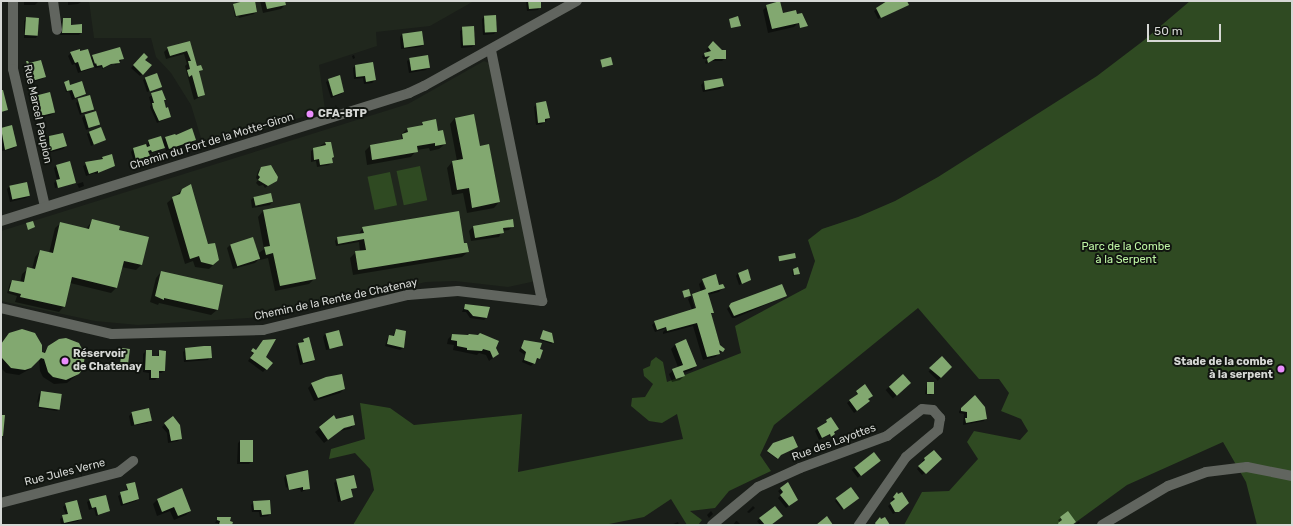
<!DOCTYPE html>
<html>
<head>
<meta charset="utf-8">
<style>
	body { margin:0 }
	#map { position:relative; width:1293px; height:526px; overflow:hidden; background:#1a1e19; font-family:Rubik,sans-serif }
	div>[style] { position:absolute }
	.built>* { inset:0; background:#20271d }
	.green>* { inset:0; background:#2f4a22; transform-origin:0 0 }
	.shadow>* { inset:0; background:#0007; transform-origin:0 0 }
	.building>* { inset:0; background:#82a870; transform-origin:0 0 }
	.street>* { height:10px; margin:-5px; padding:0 5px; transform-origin:5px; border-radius:5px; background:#61655f }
	.dots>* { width:11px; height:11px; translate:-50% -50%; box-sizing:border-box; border:2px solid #111510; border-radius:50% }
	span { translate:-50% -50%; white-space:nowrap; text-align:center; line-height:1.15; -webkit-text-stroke:4px #111510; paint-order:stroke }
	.street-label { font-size:11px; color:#d6d8d5 }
	.poi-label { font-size:11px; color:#d6d8d5; font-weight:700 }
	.left { translate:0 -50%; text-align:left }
	.right { translate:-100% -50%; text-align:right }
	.park-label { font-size:11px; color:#bef5a4 }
	.frame { position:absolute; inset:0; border:2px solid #d6d8d5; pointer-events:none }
	.scale { position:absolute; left:1147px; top:24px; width:74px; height:18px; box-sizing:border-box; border:2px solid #d6d8d5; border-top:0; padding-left:5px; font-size:12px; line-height:14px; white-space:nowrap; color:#d6d8d5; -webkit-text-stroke:3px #111510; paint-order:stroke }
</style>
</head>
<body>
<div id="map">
	<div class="built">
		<i style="clip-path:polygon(89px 1px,474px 1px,430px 26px,376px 32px,377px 46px,319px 65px,325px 110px,204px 148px,191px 105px,171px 73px,156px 57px,151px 38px,94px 38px)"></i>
		<i style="clip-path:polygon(484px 61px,491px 64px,536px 281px,508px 287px,455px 281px,426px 282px,297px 312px,264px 317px,138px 325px,95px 321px,1px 301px,1px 231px,408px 104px)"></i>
	</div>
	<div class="green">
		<i style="clip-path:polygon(1190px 1px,1292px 1px,1292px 525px,1257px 525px,1246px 482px,1223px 442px,1127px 485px,1072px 525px,904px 525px,922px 492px,949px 491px,978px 459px,967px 442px,974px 431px,1020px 440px,1028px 431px,1021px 419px,1001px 411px,1009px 393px,999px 379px,979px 379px,918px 308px,774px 425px,760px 455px,771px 471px,729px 491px,715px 508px,690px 511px,702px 520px,698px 525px,687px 525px,671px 499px,644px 517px,604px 525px,353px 525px,374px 490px,370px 469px,355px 453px,329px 459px,331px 449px,365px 439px,360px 403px,390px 408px,414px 425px,522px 414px,518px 472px,683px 439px,677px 414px,662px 423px,649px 421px,631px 406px,632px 398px,645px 397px,653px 384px,644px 376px,643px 369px,650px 366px,651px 361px,656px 357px,663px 362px,667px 382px,741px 353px,735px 326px,806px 288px,815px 261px,808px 240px,822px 229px,858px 217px,895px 201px,938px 177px,1097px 76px,1143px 41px)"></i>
		<i style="left:420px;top:166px;width:35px;height:24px;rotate:78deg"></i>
		<i style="left:390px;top:172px;width:34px;height:23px;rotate:78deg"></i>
	</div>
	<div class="shadow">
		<i style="clip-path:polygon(24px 1px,38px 1px,38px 2px,35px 5px,24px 5px)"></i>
		<i style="clip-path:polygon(68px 1px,81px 1px,81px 2px,78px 4px,68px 5px)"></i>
		<i style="clip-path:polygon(248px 1px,254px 1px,256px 12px,254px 14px,239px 18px,238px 16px,235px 17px,233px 6px)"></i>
		<i style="clip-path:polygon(260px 1px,284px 1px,285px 5px,281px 9px,263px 13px)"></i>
		<i style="clip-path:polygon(526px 1px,540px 1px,540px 7px,538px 10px,527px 11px)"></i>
		<i style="clip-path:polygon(886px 1px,905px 1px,908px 5px,878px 19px,874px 11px,885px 4px)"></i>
		<i style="clip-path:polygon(767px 6px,782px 14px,797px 16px,806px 26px,800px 28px,798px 23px,794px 27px,768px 33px,763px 10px)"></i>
		<i style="clip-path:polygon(484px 17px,496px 32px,494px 34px,483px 35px,482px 19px)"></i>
		<i style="clip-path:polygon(27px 18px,38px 19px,38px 35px,36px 38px,24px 38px,24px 21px)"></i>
		<i style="clip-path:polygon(63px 19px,70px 26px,81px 33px,79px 35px,60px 35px,61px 22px)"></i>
		<i style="clip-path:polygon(463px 29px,474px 45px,472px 47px,461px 48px,460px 31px)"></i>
		<i style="clip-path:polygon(402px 34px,423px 45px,420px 47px,401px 49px,400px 37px)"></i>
		<i style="clip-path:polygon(189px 42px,197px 67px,202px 69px,198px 73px,204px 95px,194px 100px,185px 66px,187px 64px,184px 54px,166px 59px,164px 52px,168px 48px)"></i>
		<i style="clip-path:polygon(713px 43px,725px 58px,722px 61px,711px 61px,706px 64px,705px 62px,708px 59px,703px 59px,702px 56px,708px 53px,706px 50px)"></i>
		<i style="clip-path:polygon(87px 50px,90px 59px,94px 55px,123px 58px,118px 64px,115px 65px,114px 63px,102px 69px,102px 67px,95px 68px,94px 65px,90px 69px,78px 73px,75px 64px,72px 65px,68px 56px,71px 53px)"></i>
		<i style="clip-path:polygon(144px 55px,144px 60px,150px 66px,140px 76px,131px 68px)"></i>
		<i style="clip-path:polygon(354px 55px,355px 58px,353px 59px,352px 56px)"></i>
		<i style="clip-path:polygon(410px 59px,429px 67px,426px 70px,409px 73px,407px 61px)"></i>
		<i style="clip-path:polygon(27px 62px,45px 77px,42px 79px,29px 83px)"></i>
		<i style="clip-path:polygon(355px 66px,375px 80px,372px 83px,364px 84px,363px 78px,354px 79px,353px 68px)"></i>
		<i style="clip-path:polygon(146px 78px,161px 86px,147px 92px,143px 80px)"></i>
		<i style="clip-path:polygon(721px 79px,723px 86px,720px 89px,703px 92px,701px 85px,704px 82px)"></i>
		<i style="clip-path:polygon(329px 80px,343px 92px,341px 94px,331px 98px,326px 82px)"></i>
		<i style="clip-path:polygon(64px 82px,70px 86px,85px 94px,72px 100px,69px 91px,66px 92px)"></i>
		<i style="clip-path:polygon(162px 91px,163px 101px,170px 117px,157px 123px,150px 107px,151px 105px,149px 97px)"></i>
		<i style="clip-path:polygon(37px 96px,54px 112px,51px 115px,39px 118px,34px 99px)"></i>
		<i style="clip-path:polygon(79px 100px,93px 109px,80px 115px,76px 103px)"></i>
		<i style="clip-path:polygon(537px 104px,549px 118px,542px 124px,536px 125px,534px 107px)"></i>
		<i style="clip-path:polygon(85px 115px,99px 124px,86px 130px,82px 118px)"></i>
		<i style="clip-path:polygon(455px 118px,479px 147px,499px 202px,494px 208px,467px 213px,463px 193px,452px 195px,447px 168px,452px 162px,457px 161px,450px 124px)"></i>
		<i style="clip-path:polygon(436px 120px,436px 132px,445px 144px,439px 149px,430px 151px,429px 148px,417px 150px,411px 157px,367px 165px,365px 151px,370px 146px,402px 140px,401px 135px,407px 129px,419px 127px,423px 123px)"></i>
		<i style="clip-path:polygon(11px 126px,16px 146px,13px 149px,2px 151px,1px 129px)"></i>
		<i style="clip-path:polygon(90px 132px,104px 140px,91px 146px,87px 134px)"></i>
		<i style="clip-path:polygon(63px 134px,66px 146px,63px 149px,48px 153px,46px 140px,49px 137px)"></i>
		<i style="clip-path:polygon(165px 138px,195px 140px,192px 143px,166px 151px,165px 146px,161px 150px,148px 154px,146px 158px,134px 162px,131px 152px,133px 149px,147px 145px,149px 140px,162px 141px)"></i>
		<i style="clip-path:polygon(325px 143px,330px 143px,332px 162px,329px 165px,317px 167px,316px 161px,311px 162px,311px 151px)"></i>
		<i style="clip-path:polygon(103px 158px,114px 165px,96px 174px,95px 173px,86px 176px,83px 166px)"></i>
		<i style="clip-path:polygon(56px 166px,75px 183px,55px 188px,54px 183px,57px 180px,54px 168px)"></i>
		<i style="clip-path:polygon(271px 166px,276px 172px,276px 180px,265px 188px,263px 185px,259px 186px,256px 183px,258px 180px,256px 178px,258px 171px,261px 168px)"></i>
		<i style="clip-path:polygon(83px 182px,84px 186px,79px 188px,77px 184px)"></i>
		<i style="clip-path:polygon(26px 183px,29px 196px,26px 198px,10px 202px,7px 189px,9px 187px)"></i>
		<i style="clip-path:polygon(182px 190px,215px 263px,209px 269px,195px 267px,193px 261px,185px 264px,167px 203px)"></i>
		<i style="clip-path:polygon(270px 195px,272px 202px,270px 205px,252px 208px,251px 200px,253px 198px)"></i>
		<i style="clip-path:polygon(299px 204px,314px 279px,309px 284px,275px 291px,268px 258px,260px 260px,259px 253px,264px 249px,258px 217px,263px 211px)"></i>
		<i style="clip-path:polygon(92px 221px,118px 231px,141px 265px,136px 270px,121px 267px,116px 288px,111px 293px,70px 283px,64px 306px,59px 312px,15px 302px,17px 296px,7px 293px,10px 283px,12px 281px,20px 283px,22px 274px,28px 269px,32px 269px,35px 257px,40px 251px,49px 253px,55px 228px,61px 223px,86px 229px)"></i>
		<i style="clip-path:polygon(513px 226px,509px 230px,502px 231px,499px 237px,471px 241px,469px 231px,473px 227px)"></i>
		<i style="clip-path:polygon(363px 228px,464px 245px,468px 252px,462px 257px,353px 275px,350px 258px,356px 252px,360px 252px,359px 242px,336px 246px,335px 241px,337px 238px,358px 235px)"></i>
		<i style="clip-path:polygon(231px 244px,259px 259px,255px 263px,233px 269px,227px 248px)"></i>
		<i style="clip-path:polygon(798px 268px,799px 274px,793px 276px,792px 271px)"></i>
		<i style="clip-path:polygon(161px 272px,217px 310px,211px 315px,159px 303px,158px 305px,150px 302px,156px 278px)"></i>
		<i style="clip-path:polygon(738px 273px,750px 280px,739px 285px,736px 276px)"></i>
		<i style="clip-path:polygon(703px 280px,723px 288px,719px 292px,708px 295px,713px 312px,711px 315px,722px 351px,715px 357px,703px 360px,693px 326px,663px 334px,663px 332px,667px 328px,655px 332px,652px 325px,655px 322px,692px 310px,688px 299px,691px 296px,695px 309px,698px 309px,701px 292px,699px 284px,702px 281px,706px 294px,708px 294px)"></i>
		<i style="clip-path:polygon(786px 296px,735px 318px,732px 318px,727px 309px,732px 304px)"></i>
		<i style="clip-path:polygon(465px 305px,487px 317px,484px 320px,470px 318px,466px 312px,462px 312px)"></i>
		<i style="clip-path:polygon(396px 330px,403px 348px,400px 350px,385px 346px,387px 339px,390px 336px,392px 337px)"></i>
		<i style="clip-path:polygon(543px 332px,551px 334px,552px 344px,540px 340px)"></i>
		<i style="clip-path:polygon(9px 334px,41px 355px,53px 343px,66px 339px,82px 349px,84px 362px,78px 374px,67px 383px,54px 384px,43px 377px,40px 371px,39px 358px,30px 369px,19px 375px,6px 373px,1px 368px,1px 344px)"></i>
		<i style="clip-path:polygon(325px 334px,342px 344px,339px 347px,326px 350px,323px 337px)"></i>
		<i style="clip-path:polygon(452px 335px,477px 337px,495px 348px,498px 354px,489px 361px,486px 355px,479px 353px,477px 355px,453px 350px,454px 345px,447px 344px,448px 339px)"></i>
		<i style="clip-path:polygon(274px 340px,264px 358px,271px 363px,263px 372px,248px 361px,253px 354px,251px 352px,253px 349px,255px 351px,263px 341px)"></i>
		<i style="clip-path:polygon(304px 340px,314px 360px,311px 362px,300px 365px,296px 346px)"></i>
		<i style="clip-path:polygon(686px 340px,696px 366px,692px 370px,683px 373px,684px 376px,680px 380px,672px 382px,669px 374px,678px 367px,671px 349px,675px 345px)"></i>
		<i style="clip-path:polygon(524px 341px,539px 350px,539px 358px,531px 366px,522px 362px,525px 355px,519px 351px)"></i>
		<i style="clip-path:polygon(122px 349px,128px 362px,127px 363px,120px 362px)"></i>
		<i style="clip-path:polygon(186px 349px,210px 357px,208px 360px,184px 362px,183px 352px)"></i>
		<i style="clip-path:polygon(146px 351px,151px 351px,151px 357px,157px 357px,159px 351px,164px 371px,161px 373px,158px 373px,158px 377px,155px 380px,149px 380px,149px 373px,143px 372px,143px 354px)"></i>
		<i style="left:942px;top:358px;width:13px;height:19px;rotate:45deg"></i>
		<i style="left:903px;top:375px;width:11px;height:23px;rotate:49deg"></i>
		<i style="clip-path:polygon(927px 383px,932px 394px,931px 395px,925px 394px)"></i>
		<i style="clip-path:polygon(312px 384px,344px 389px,340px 393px,314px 401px,308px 388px)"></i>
		<i style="clip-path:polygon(865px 386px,867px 399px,862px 407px,854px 413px,847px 403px,858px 395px,856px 392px)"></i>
		<i style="clip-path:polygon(41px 392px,58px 410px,57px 411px,38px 408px,41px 400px,37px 403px,39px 394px)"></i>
		<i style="clip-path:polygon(962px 409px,986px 418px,984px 421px,963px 425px,964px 414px,959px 413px,959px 411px)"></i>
		<i style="clip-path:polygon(132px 413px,151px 420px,148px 423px,131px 426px,129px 416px)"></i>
		<i style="clip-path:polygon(173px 417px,181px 438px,178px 441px,168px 443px,167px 433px,162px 427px)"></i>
		<i style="clip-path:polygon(evenodd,334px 417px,336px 420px,354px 424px,350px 429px,339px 431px,324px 443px,315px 432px,334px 417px,351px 425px,351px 427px,339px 430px,351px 425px)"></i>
		<i style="clip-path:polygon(831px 418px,838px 429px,833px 435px,830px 437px,829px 435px,819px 440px,815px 431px)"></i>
		<i style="clip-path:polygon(240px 441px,251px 462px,249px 464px,237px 464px,238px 443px)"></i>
		<i style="clip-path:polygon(772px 445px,780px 455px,777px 459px,767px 452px)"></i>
		<i style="left:874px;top:453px;width:10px;height:28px;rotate:53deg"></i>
		<i style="clip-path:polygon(925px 459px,938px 462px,922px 475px,917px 469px,923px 463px,922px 461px)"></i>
		<i style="clip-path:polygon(286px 475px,309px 489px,301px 492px,300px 489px,288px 490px,287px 487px,286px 488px,284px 478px)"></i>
		<i style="clip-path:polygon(337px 480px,356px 487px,350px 491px,352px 497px,349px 499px,338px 502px,334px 483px)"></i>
		<i style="clip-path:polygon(128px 486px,138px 499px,136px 501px,121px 506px,118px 496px,127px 491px,126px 487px)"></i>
		<i style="clip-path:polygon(182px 489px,190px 511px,186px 515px,174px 520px,170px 511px,157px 516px,153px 504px,157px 500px)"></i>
		<i style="clip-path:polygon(781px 489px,797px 500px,786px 508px,778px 498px,781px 495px,778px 491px)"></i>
		<i style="clip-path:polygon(902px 493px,898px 511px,893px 514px,888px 506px,893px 502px,891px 500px,894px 498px)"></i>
		<i style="clip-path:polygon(837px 499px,848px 504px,842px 510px,835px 501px)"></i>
		<i style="clip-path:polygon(90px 500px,109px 511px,96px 516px,94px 508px,89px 510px,87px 502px)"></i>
		<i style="clip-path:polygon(254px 502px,270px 514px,268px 516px,260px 517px,259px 512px,252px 512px,251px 505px)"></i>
		<i style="clip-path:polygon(66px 504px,81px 518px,78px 521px,61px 525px,60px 519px,66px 515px,63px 507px)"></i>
		<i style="clip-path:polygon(753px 506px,755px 508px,749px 513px,747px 512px)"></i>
		<i style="clip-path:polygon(711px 511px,713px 514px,709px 518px,707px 515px)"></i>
		<i style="clip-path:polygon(1068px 513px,1076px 524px,1079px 521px,1080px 523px,1076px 525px,1075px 522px,1072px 525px,1058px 525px,1060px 523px,1058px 520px)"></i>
		<i style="clip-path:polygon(218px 518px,229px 522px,231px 525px,218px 525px,218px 523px,215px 523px)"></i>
		<i style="clip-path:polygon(760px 519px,771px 525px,760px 525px,757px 521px)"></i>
		<i style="clip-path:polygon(736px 521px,737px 521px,741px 525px,733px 525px)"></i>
		<i style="clip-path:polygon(678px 522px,679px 525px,671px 525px)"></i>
	</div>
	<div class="building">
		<i style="clip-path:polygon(244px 1px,255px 1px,257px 12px,236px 16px,233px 4px)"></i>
		<i style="clip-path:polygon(265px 1px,285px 1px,286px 5px,267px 9px)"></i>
		<i style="clip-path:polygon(528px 1px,541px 1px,541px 8px,529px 9px)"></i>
		<i style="clip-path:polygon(780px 1px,783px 13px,796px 10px,797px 14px,802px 13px,808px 26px,800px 28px,799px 23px,772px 29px,766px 5px)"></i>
		<i style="clip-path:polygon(887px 1px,907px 1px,909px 5px,881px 18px,876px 8px)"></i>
		<i style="left:496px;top:15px;width:17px;height:12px;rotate:87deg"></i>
		<i style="clip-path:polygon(738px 16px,741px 26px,731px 28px,729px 19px)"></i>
		<i style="left:26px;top:17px;width:13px;height:18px;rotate:4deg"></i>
		<i style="clip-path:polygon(63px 18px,71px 18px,71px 25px,82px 24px,82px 33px,62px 33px)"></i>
		<i style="left:474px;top:26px;width:19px;height:12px;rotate:87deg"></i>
		<i style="left:422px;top:31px;width:14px;height:20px;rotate:82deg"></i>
		<i style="clip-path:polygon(190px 41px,197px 66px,201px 65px,203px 70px,199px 71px,205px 95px,198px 97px,192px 75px,189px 77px,187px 70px,190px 69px,188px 61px,191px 61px,187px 51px,170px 56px,167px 47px)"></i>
		<i style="clip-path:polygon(713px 41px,722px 50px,726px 50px,726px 59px,715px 59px,708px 63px,707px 59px,710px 56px,705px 57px,704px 53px,711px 51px,708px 47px)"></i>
		<i style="clip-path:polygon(120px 47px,124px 59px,119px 60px,120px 63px,111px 64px,103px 68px,102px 65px,97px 66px,96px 63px,95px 64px,92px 55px)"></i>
		<i style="clip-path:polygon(80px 49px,80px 51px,88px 49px,94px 67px,81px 71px,78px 62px,75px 63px,70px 52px)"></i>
		<i style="clip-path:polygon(144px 53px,148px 57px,145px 60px,152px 65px,143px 75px,133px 65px)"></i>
		<i style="left:428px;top:55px;width:13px;height:19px;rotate:81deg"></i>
		<i style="left:611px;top:57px;width:8px;height:11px;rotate:76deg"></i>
		<i style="clip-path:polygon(41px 60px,46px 77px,32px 81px,26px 61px,28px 61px,29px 63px)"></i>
		<i style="clip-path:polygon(373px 62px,376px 80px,366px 82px,365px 76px,356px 77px,355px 65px)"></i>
		<i style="left:157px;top:73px;width:15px;height:13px;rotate:70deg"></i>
		<i style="clip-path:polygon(340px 75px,344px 92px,333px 96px,328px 79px)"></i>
		<i style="clip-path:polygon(722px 78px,724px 86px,705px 90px,704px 81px)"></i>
		<i style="clip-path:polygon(69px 80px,70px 85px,82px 81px,86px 94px,75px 98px,72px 90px,67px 91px,64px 82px)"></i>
		<i style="clip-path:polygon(1px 90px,3px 90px,8px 110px,1px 112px)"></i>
		<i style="clip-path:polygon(162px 90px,166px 100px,164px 100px,166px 108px,168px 107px,171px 117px,159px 121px,153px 108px,152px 103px,154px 103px,151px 93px)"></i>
		<i style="left:50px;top:92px;width:21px;height:14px;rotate:76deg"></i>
		<i style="left:90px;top:95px;width:15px;height:13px;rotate:74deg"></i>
		<i style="clip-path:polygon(546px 101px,550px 118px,545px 119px,545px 122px,538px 123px,536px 103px)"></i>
		<i style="left:96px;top:111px;width:14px;height:12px;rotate:73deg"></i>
		<i style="clip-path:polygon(474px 114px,480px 146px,489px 144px,500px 202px,472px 208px,469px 188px,457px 190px,452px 161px,463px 159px,455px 118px)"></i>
		<i style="clip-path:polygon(436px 119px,438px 131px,443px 130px,446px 144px,435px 146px,435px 143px,417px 146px,418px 152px,372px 160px,370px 145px,403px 139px,402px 134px,408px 132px,407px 128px,423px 125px,422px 122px)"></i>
		<i style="clip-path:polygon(12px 125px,17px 146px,5px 150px,1px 128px)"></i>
		<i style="left:101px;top:127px;width:14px;height:13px;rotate:69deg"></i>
		<i style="clip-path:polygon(192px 128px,196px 140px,169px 149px,165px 137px,175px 134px,176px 135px)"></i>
		<i style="clip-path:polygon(63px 133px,67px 146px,50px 151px,49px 136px)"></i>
		<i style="clip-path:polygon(161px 136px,165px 148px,152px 152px,151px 150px,148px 151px,150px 156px,136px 160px,133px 148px,146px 144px,147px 147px,150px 146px,148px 140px)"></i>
		<i style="clip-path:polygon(325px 142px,331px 142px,334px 157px,332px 158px,333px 163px,320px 165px,319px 159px,314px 160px,313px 148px,326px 145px)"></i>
		<i style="clip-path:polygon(112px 154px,115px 166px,98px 173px,98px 171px,89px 174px,85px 162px,103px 159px,102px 157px)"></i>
		<i style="clip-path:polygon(70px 161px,76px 183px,58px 188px,56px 180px,60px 179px,56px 165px)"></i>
		<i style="clip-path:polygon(271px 165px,278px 177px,277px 181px,268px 186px,258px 180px,260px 177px,258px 175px,261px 167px)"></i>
		<i style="left:27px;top:182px;width:14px;height:18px;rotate:78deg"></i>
		<i style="clip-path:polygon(191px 184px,208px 244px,215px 243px,217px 251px,219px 260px,213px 265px,201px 262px,199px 256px,190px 259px,172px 197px,180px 194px,182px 189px)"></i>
		<i style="left:271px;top:193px;width:9px;height:18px;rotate:77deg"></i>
		<i style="clip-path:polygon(300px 203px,316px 279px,280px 286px,273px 253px,266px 255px,264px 247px,270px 246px,263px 210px)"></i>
		<i style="clip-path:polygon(459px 211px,464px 243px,467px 243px,469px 252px,358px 270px,355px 251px,366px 250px,364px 239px,338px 244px,337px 237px,364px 233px,362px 227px)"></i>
		<i style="clip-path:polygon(92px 219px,120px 226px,119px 230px,149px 237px,142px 265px,124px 261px,117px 288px,72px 277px,65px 307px,20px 297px,21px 294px,9px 291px,12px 280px,24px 282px,27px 267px,35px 269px,40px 250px,53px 253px,60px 222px,89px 229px)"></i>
		<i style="clip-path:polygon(513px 219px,514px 227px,503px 228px,504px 233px,475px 238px,473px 226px)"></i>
		<i style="clip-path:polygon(33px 221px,35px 227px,28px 230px,26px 223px)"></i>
		<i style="left:253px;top:237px;width:23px;height:24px;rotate:72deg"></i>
		<i style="left:795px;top:253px;width:5px;height:17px;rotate:79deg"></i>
		<i style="clip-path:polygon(798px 267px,800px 274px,794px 275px,793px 269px)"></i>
		<i style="clip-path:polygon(748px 269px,751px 280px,742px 284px,738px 273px)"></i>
		<i style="clip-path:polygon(161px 271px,223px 285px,218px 310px,164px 298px,164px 300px,155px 296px)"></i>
		<i style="clip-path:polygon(716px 274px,719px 285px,723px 284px,725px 288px,708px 293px,714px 313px,711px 313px,720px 345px,725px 349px,723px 352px,719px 350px,720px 354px,707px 357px,697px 323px,667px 331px,666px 327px,657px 330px,654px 321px,696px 308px,692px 294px,706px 289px,702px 279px)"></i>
		<i style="clip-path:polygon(782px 284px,787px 296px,734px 316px,729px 306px,731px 303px)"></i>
		<i style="left:689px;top:289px;width:7px;height:7px;rotate:74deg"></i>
		<i style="clip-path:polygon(465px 304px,490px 307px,487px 318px,473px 316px,468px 310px,464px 309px)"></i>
		<i style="clip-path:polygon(22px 329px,35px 333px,42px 345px,42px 352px,45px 353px,48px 346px,59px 339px,66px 338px,79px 343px,85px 355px,83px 369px,79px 374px,66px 380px,53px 377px,48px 372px,44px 359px,41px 358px,31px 368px,25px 370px,11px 368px,2px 358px,1px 344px,9px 333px)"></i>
		<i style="clip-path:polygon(396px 329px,406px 331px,404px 348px,387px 344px,389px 335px,394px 336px)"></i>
		<i style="left:339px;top:330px;width:16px;height:14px;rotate:75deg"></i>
		<i style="clip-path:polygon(543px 330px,552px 333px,554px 343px,540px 339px)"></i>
		<i style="clip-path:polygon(480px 333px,499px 341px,496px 348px,499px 354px,493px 358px,490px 351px,483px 349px,482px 351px,467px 350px,467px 348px,457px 346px,457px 341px,451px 340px,452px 334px,468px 335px,469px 334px,478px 335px)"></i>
		<i style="clip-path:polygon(309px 337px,315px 360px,303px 363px,298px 343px,304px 342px,303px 339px)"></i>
		<i style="clip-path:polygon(276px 339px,266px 357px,273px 363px,267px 370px,250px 358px,254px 353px,251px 351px,253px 348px,256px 350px,263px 340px)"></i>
		<i style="clip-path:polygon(686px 339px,697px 366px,683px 371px,685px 376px,676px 379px,672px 369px,683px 365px,675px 344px)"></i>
		<i style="clip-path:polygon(524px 340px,542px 343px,540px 349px,543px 350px,540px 359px,537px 358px,535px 364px,524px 360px,526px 352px,521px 348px)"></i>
		<i style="clip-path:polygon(204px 346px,211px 346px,212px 358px,186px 360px,185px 348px)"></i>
		<i style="left:122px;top:348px;width:8px;height:14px;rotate:7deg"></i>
		<i style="clip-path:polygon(146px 350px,152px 350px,152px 356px,159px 356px,159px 350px,166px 351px,165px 371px,159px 371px,159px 378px,151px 378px,151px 370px,145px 370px)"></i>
		<i style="clip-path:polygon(942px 356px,952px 367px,941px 378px,929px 368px)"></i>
		<i style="clip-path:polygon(342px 374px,345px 389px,318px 398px,311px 383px,326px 377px)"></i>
		<i style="left:903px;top:374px;width:12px;height:19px;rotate:48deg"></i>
		<i style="left:927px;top:382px;width:7px;height:12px"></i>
		<i style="clip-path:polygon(865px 384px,873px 396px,868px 399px,870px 401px,857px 411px,849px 400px,858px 394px,856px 391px)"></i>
		<i style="left:41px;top:391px;width:21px;height:16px;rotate:8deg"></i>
		<i style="clip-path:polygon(975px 395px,985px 407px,987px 419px,966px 423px,965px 418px,967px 418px,967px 412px,961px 411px,961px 408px)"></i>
		<i style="left:149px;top:408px;width:13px;height:18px;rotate:77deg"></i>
		<i style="clip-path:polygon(1px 415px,5px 415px,3px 436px,1px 436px)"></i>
		<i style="clip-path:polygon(334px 415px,336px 419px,353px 415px,355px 425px,344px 428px,328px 440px,319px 427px)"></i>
		<i style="clip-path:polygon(173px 416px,180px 425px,182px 439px,171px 441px,169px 430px,164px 423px)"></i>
		<i style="clip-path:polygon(831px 417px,839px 429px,834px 432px,835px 434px,831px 437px,830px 434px,822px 438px,817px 428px,827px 422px,826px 420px)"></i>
		<i style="clip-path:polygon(793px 436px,798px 447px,781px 455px,778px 459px,767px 451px,773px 443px)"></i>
		<i style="left:240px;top:440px;width:13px;height:22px"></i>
		<i style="clip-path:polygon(934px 450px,942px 459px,926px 474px,918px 466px,925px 460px,924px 458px)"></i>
		<i style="left:874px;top:452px;width:11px;height:25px;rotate:52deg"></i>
		<i style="clip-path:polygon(308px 470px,310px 489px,303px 490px,303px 487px,289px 490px,286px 475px)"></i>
		<i style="clip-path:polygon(354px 475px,357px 488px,351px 489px,353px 497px,341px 501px,336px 479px)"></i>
		<i style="clip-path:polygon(135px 482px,139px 499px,123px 504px,120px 492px,128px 490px,126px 484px)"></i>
		<i style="clip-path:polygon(788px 482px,798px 500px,789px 506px,780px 495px,783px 492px,780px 488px)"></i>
		<i style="left:851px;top:487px;width:14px;height:19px;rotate:54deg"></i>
		<i style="clip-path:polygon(182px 488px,191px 511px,178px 516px,174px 507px,162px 512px,157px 499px)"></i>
		<i style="clip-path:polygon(897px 492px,898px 494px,902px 492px,909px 503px,899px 512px,895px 512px,890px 503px,895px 499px,893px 497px)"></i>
		<i style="clip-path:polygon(106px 495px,110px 511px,98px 515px,96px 507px,92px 508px,89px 499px)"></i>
		<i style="clip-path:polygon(77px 500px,82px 519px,64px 523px,62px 515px,68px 514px,65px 503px)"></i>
		<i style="clip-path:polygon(270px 500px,271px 514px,262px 515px,261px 510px,254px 510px,253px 501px)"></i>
		<i style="clip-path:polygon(775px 506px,783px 516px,771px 525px,765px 525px,759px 518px)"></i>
		<i style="clip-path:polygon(1068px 511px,1076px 522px,1072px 525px,1059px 525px,1058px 523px,1062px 520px,1060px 517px)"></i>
		<i style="clip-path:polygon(827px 516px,833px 525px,816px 525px)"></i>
		<i style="clip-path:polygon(217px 517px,231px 517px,230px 521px,233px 522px,232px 525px,219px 525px,220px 521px,217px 520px)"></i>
		<i style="clip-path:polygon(880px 517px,881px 519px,885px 517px,890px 525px,876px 525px,875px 523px)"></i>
	</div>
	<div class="street">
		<i style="left:13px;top:1px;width:68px;rotate:90deg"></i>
		<i style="left:13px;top:69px;width:141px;rotate:76.9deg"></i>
		<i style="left:53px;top:1px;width:29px;rotate:82deg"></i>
		<i style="left:1px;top:221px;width:428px;rotate:-17.4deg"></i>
		<i style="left:409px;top:93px;width:17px;rotate:-25deg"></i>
		<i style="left:424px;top:86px;width:175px;rotate:-29.1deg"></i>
		<i style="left:1px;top:308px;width:114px;rotate:13.2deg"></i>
		<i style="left:112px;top:334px;width:151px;rotate:-1.5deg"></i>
		<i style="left:263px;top:330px;width:149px;rotate:-13.6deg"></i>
		<i style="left:408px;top:295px;width:50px;rotate:-4.6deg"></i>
		<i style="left:458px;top:291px;width:85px;rotate:6.8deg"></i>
		<i style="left:542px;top:301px;width:256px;rotate:-101.5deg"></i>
		<i style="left:1px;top:503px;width:122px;rotate:-14.7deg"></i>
		<i style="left:119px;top:472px;width:18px;rotate:-38deg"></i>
		<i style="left:712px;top:525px;width:60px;rotate:-39.6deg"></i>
		<i style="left:758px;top:487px;width:46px;rotate:-24.3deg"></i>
		<i style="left:800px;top:468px;width:93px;rotate:-20.2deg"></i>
		<i style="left:887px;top:436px;width:44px;rotate:-37.6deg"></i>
		<i style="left:922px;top:409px;width:11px;rotate:5deg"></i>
		<i style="left:933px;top:410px;width:11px;rotate:49deg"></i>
		<i style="left:940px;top:418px;width:12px;rotate:99deg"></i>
		<i style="left:938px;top:430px;width:42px;rotate:139.8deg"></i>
		<i style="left:906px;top:457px;width:83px;rotate:124.7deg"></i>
		<i style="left:1102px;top:525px;width:77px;rotate:-30.6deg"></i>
		<i style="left:1168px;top:486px;width:40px;rotate:-20.2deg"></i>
		<i style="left:1206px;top:472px;width:41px;rotate:-7deg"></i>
		<i style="left:1247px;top:467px;width:46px;rotate:11.3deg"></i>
	</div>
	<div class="dots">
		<i style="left:310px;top:114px;background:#ea8dfd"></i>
		<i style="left:65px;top:361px;background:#ea8dfd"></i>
		<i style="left:1281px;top:369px;background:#ea8dfd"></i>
	</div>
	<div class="street-label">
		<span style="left:37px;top:114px;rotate:78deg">Rue Marcel Paupion</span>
		<span style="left:212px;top:142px;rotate:-17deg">Chemin du Fort de la Motte-Giron</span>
		<span style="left:336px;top:300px;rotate:-12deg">Chemin de la Rente de Chatenay</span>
		<span style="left:834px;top:443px;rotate:-20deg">Rue des Layottes</span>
		<span style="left:65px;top:473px;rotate:-14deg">Rue Jules Verne</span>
	</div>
	<div class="poi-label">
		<span class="left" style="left:318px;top:114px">CFA-BTP</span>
		<span class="left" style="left:73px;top:361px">Réservoir<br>de Chatenay</span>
		<span class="right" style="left:1273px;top:369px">Stade de la combe<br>à la serpent</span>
	</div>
	<div class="park-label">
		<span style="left:1126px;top:254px">Parc de la Combe<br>à la Serpent</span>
	</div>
	<div class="frame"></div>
	<div class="scale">50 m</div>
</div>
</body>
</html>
